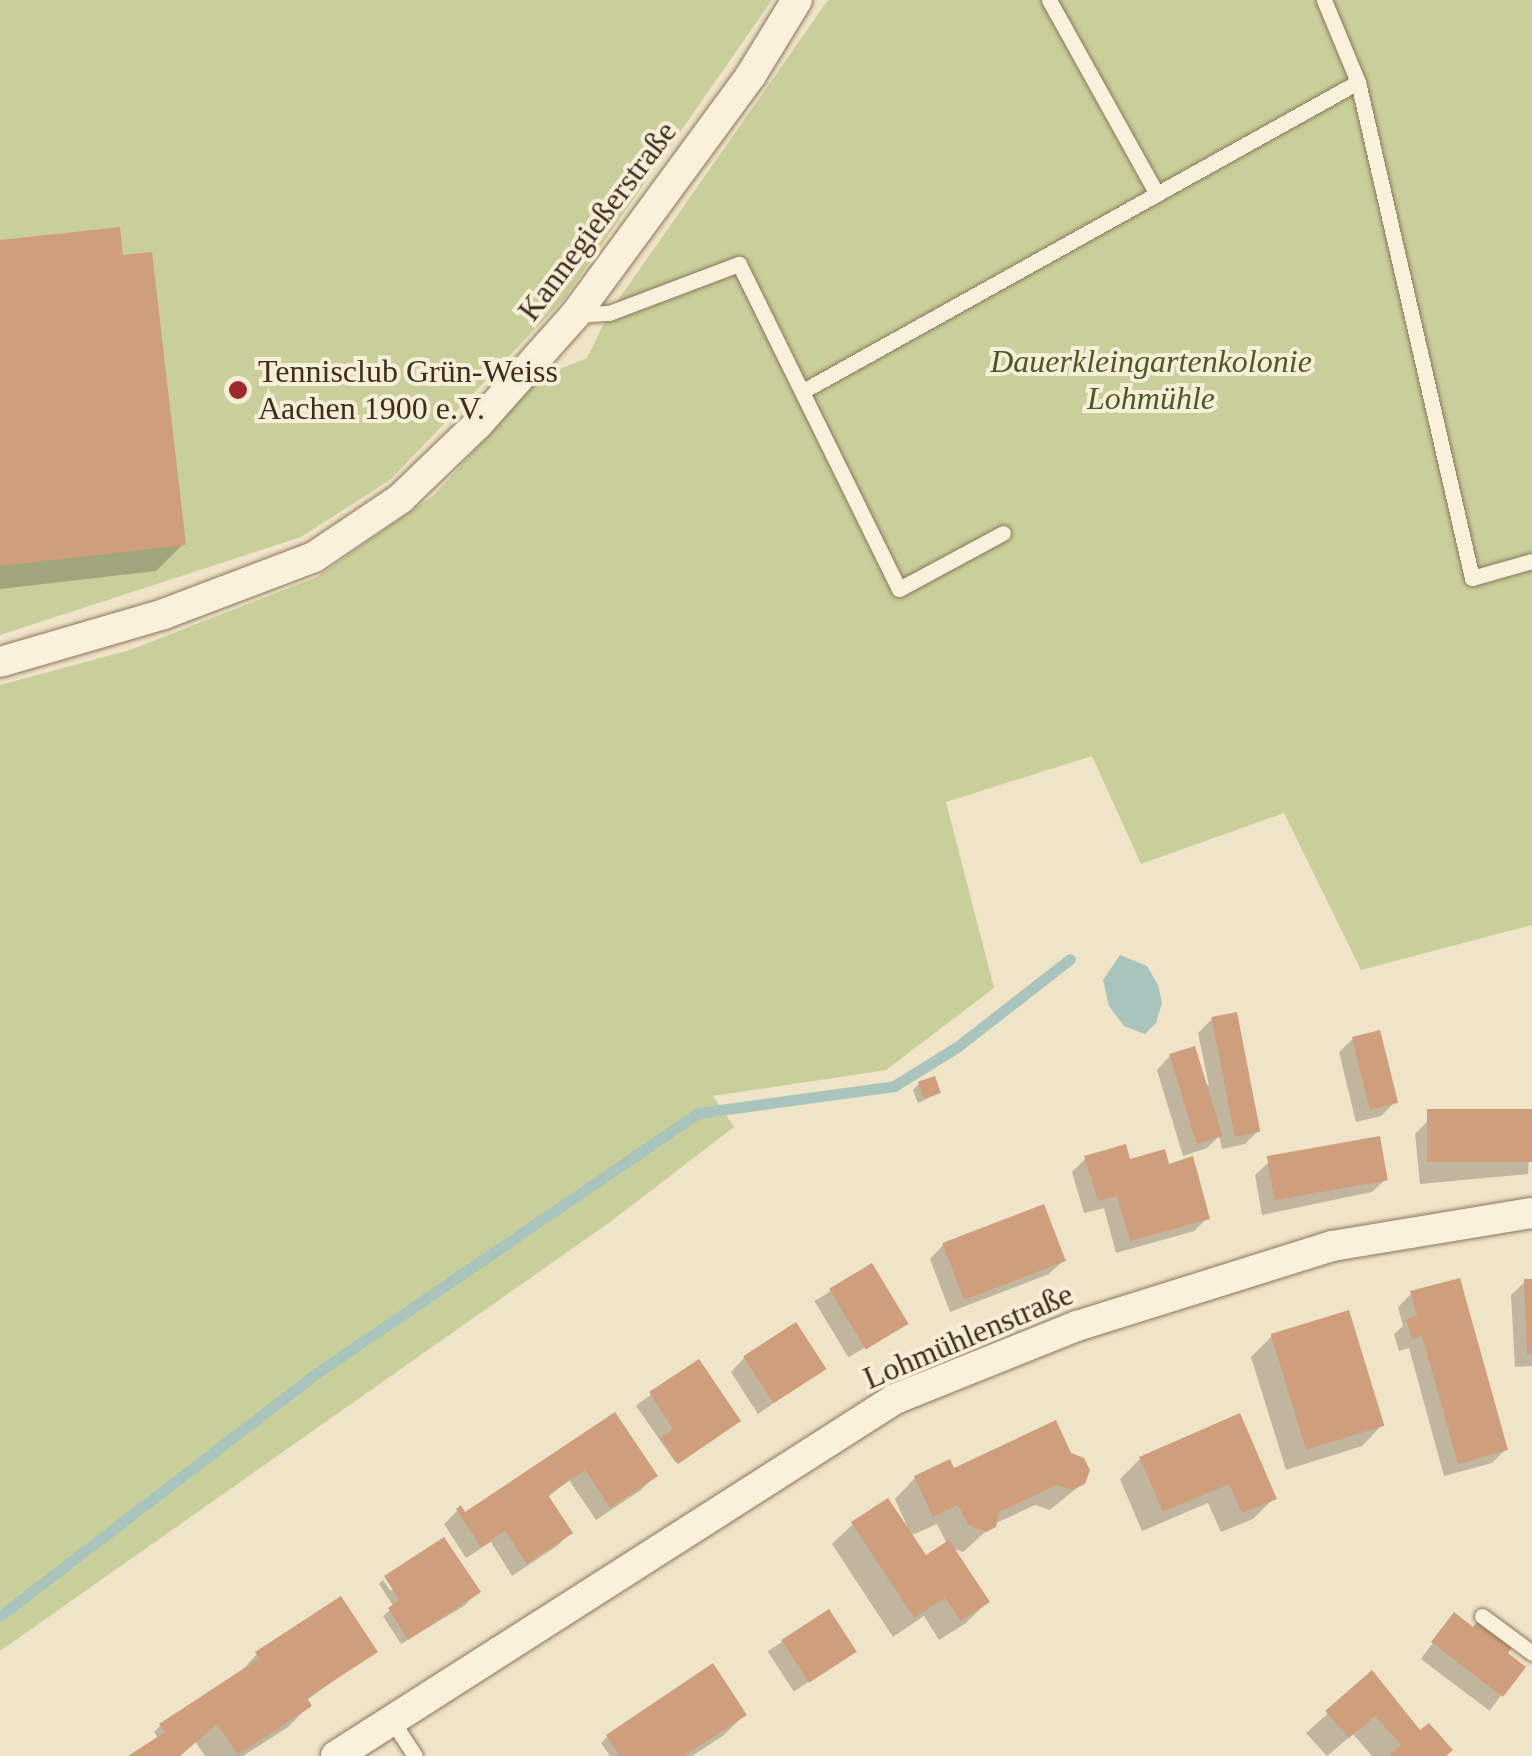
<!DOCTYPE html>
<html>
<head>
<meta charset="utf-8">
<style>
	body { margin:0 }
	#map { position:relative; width:1532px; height:1756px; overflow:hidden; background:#f0e4c8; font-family:"Times New Roman",serif }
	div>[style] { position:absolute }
	.green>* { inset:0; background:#c9cf9b }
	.water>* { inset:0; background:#a9c4bc }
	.shadow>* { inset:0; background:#0003; transform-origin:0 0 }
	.stream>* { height:11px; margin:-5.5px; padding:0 5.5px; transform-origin:5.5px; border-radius:5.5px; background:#a9c4bc }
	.building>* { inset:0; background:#cf9f7d; transform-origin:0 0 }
	.roads { filter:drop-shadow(0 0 2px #8d765c) drop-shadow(0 0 2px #8d765c) }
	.service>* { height:15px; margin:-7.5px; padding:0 7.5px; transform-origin:7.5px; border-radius:7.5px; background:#faf1dc }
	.minor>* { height:30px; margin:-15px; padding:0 15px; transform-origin:15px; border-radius:15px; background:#faf1dc }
	.dots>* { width:28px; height:28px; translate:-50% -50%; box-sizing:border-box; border:5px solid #f7eed8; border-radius:50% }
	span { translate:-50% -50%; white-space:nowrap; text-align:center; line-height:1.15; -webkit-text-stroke:8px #f7eed8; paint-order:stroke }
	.street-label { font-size:32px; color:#3d2e20 }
	.park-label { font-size:32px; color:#4d5a26; font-style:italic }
	.poi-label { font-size:32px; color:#3d2e20 }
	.left { translate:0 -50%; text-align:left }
</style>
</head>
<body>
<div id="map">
	<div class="green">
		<i style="clip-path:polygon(0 0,772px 0,564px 299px,390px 480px,301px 537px,0 635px)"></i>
		<i style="clip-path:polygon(828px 0,1532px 0,1532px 925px,1361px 970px,1284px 813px,1141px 864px,1092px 756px,946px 802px,994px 988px,886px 1070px,713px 1096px,734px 1127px,610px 1222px,0 1651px,0 685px,130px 650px,317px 577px,434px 495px,542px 376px,587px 358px,609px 313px)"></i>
	</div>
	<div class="water">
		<i style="clip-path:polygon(1120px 955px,1147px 966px,1158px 985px,1162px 1003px,1156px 1023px,1145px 1034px,1124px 1026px,1109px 1006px,1103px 980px)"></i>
	</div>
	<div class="shadow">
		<i style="clip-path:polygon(0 243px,121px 258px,183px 544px,156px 571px,0 589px)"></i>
		<i style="clip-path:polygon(1212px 1019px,1258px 1131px,1245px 1144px,1222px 1149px,1219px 1136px,1207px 1148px,1183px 1156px,1157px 1070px,1170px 1056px,1209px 1086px,1198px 1033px)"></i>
		<i style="clip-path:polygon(1353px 1039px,1395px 1102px,1381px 1116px,1356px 1122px,1339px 1052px)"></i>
		<i style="clip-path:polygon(919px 1084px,938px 1093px,918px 1103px,913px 1090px)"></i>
		<i style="clip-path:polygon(1532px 1111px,1528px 1174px,1420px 1184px,1415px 1134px,1429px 1120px)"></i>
		<i style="clip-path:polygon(1086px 1158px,1167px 1166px,1207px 1218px,1194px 1231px,1116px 1253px,1104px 1208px,1084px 1213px,1072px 1172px)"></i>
		<i style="clip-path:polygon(1269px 1162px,1386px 1179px,1372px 1192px,1262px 1215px,1255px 1175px)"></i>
		<i style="clip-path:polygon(943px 1245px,1063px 1261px,1049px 1274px,950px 1312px,930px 1259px)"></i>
		<i style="left:871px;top:1267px;width:66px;height:66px;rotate:59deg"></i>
		<i style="clip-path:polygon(1532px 1281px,1532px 1366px,1515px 1367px,1511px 1295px,1525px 1282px)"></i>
		<i style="clip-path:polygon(1411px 1294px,1506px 1449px,1492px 1463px,1444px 1476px,1409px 1348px,1399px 1351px,1394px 1334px,1403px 1326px,1398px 1307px)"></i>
		<i style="clip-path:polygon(1272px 1336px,1382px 1425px,1362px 1446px,1286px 1470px,1251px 1357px)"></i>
		<i style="clip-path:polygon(744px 1358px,823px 1368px,758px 1414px,731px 1372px)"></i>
		<i style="left:698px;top:1362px;width:70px;height:76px;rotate:55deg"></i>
		<i style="clip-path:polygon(614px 1416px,655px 1476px,641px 1490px,596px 1520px,569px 1480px,547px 1498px,570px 1533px,557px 1546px,512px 1576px,491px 1542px,466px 1558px,444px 1524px,457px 1511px,465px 1515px)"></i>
		<i style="clip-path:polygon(1239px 1417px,1274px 1498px,1253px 1519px,1221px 1532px,1208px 1503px,1142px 1531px,1120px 1479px,1140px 1459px)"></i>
		<i style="clip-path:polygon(evenodd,953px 1471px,1083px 1483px,1050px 1510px,1035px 1505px,994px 1524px,963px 1552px,950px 1547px,987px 1602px,966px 1623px,939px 1640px,924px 1616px,893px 1637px,832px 1544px,853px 1524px,907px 1526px,895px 1499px,915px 1478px,953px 1471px,937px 1524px,947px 1544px,925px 1558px,910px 1536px,937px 1524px)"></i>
		<i style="clip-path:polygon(383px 1580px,390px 1590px,478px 1592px,464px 1606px,401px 1644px,383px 1616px,394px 1607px,379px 1584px)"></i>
		<i style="left:828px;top:1612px;width:48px;height:72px;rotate:57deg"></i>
		<i style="left:1454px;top:1615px;width:86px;height:55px;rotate:37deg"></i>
		<i style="clip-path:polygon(374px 1651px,306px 1701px,309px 1706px,288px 1727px,243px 1756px,205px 1756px,194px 1740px,177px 1756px,133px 1756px,159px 1739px,154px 1732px,160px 1726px,237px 1676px,257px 1654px)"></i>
		<i style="clip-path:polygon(1372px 1674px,1420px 1734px,1443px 1756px,1372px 1756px,1353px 1734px,1327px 1756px,1306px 1733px)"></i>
		<i style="clip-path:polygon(744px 1715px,724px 1735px,692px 1756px,610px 1756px,601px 1743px,607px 1737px)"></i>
	</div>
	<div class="stream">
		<i style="left:0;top:1616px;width:392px;rotate:-37.5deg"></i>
		<i style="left:311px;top:1377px;width:468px;rotate:-34.3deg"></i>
		<i style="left:698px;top:1113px;width:198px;rotate:-7.8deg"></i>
		<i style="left:894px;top:1086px;width:74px;rotate:-31.8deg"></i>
		<i style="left:957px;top:1047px;width:143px;rotate:-37.9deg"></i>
	</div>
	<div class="building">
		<i style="clip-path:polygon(120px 227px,123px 255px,152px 252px,186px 545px,0 566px,0 240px)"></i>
		<i style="left:1237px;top:1012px;width:122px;height:26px;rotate:79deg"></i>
		<i style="left:1380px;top:1030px;width:75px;height:29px;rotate:76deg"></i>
		<i style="left:1195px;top:1046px;width:94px;height:27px;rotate:73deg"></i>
		<i style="left:935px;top:1076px;width:18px;height:18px;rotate:71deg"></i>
		<i style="left:1532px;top:1109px;width:53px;height:105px;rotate:90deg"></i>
		<i style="left:1380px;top:1136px;width:45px;height:115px;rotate:80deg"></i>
		<i style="clip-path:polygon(1126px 1144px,1130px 1159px,1165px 1149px,1169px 1164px,1193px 1156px,1210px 1219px,1130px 1241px,1117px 1196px,1098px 1201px,1084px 1156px)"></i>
		<i style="left:1044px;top:1204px;width:61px;height:109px;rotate:69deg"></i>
		<i style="left:872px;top:1263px;width:71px;height:50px;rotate:59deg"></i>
		<i style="clip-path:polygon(1460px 1278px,1508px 1450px,1458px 1464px,1422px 1336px,1412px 1339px,1406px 1319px,1417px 1316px,1410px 1291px)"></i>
		<i style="clip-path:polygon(1524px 1279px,1532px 1279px,1532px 1354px,1527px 1354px)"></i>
		<i style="left:1349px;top:1310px;width:121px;height:82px;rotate:73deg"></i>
		<i style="left:796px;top:1322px;width:56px;height:63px;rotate:57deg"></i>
		<i style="clip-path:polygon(699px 1359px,741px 1421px,678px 1464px,660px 1438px,673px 1429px,649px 1392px)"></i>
		<i style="clip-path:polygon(615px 1412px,658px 1476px,610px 1508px,585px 1470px,548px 1495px,573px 1533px,527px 1564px,505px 1531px,481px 1547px,456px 1509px,461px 1505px,465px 1512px)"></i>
		<i style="clip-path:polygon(1240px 1413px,1277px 1499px,1242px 1513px,1229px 1484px,1163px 1512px,1139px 1457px)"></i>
		<i style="clip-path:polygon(1056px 1420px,1071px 1453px,1084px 1458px,1090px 1470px,1085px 1484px,1072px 1490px,1057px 1485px,999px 1512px,996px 1527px,986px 1532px,968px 1525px,958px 1505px,933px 1517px,914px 1476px,950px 1459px,954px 1468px)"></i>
		<i style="clip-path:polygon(888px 1498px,926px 1555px,949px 1540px,990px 1602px,961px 1621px,945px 1598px,914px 1618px,851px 1522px)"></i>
		<i style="clip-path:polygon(444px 1537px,481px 1592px,408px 1640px,388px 1608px,399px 1600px,384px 1576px)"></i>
		<i style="clip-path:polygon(341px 1596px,378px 1652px,307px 1698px,312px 1706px,238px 1755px,217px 1724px,180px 1756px,128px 1756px,165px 1732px,159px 1724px,260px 1658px,255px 1652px)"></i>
		<i style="left:829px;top:1609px;width:51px;height:57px;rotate:57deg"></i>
		<i style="clip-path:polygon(1454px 1612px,1473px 1627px,1479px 1620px,1513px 1646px,1508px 1653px,1526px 1667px,1503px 1697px,1431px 1642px)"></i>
		<i style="clip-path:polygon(713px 1663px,747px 1715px,684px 1756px,619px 1756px,606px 1735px)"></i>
		<i style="clip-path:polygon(1372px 1670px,1420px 1730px,1429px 1723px,1453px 1750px,1446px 1756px,1388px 1756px,1401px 1745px,1375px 1716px,1349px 1738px,1325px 1711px)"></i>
	</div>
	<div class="roads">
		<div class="service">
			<i style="left:1049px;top:0;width:222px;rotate:60.9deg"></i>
			<i style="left:1324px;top:0;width:89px;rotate:67.5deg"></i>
			<i style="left:1358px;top:82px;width:509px;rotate:77.06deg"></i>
			<i style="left:1472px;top:578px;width:62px;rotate:-15.8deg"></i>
			<i style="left:577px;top:315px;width:32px;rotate:-4deg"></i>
			<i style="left:609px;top:313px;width:139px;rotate:-20.7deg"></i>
			<i style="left:739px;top:264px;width:362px;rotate:63.8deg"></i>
			<i style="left:899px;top:589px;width:118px;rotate:-28.3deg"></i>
			<i style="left:803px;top:391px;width:635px;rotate:-29.11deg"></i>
			<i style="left:1482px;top:1616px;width:62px;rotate:36.5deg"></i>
			<i style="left:393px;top:1722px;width:40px;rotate:57.1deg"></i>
		</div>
		<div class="minor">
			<i style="left:0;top:662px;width:171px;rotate:-16.3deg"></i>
			<i style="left:164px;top:614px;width:160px;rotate:-20.8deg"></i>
			<i style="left:314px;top:557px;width:104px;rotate:-34deg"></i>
			<i style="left:400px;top:499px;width:107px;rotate:-43.9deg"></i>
			<i style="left:477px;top:425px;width:147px;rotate:-48.3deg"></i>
			<i style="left:575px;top:315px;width:298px;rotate:-53.7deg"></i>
			<i style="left:751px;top:75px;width:88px;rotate:-58.5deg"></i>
			<i style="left:336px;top:1756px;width:663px;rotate:-32.56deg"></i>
			<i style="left:895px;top:1399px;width:196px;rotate:-21.9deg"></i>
			<i style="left:1077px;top:1326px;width:267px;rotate:-17.4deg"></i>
			<i style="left:1332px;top:1246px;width:203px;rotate:-9.4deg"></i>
		</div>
	</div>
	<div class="dots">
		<i style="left:238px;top:390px;background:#9e2a2b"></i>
	</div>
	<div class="street-label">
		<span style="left:597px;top:221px;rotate:-53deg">Kannegießerstraße</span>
		<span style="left:968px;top:1336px;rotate:-23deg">Lohmühlenstraße</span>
	</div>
	<div class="park-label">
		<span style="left:1151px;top:380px">Dauerkleingartenkolonie<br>Lohmühle</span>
	</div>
	<div class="poi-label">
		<span class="left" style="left:258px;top:390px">Tennisclub Grün-Weiss<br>Aachen 1900 e.V.</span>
	</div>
</div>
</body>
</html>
